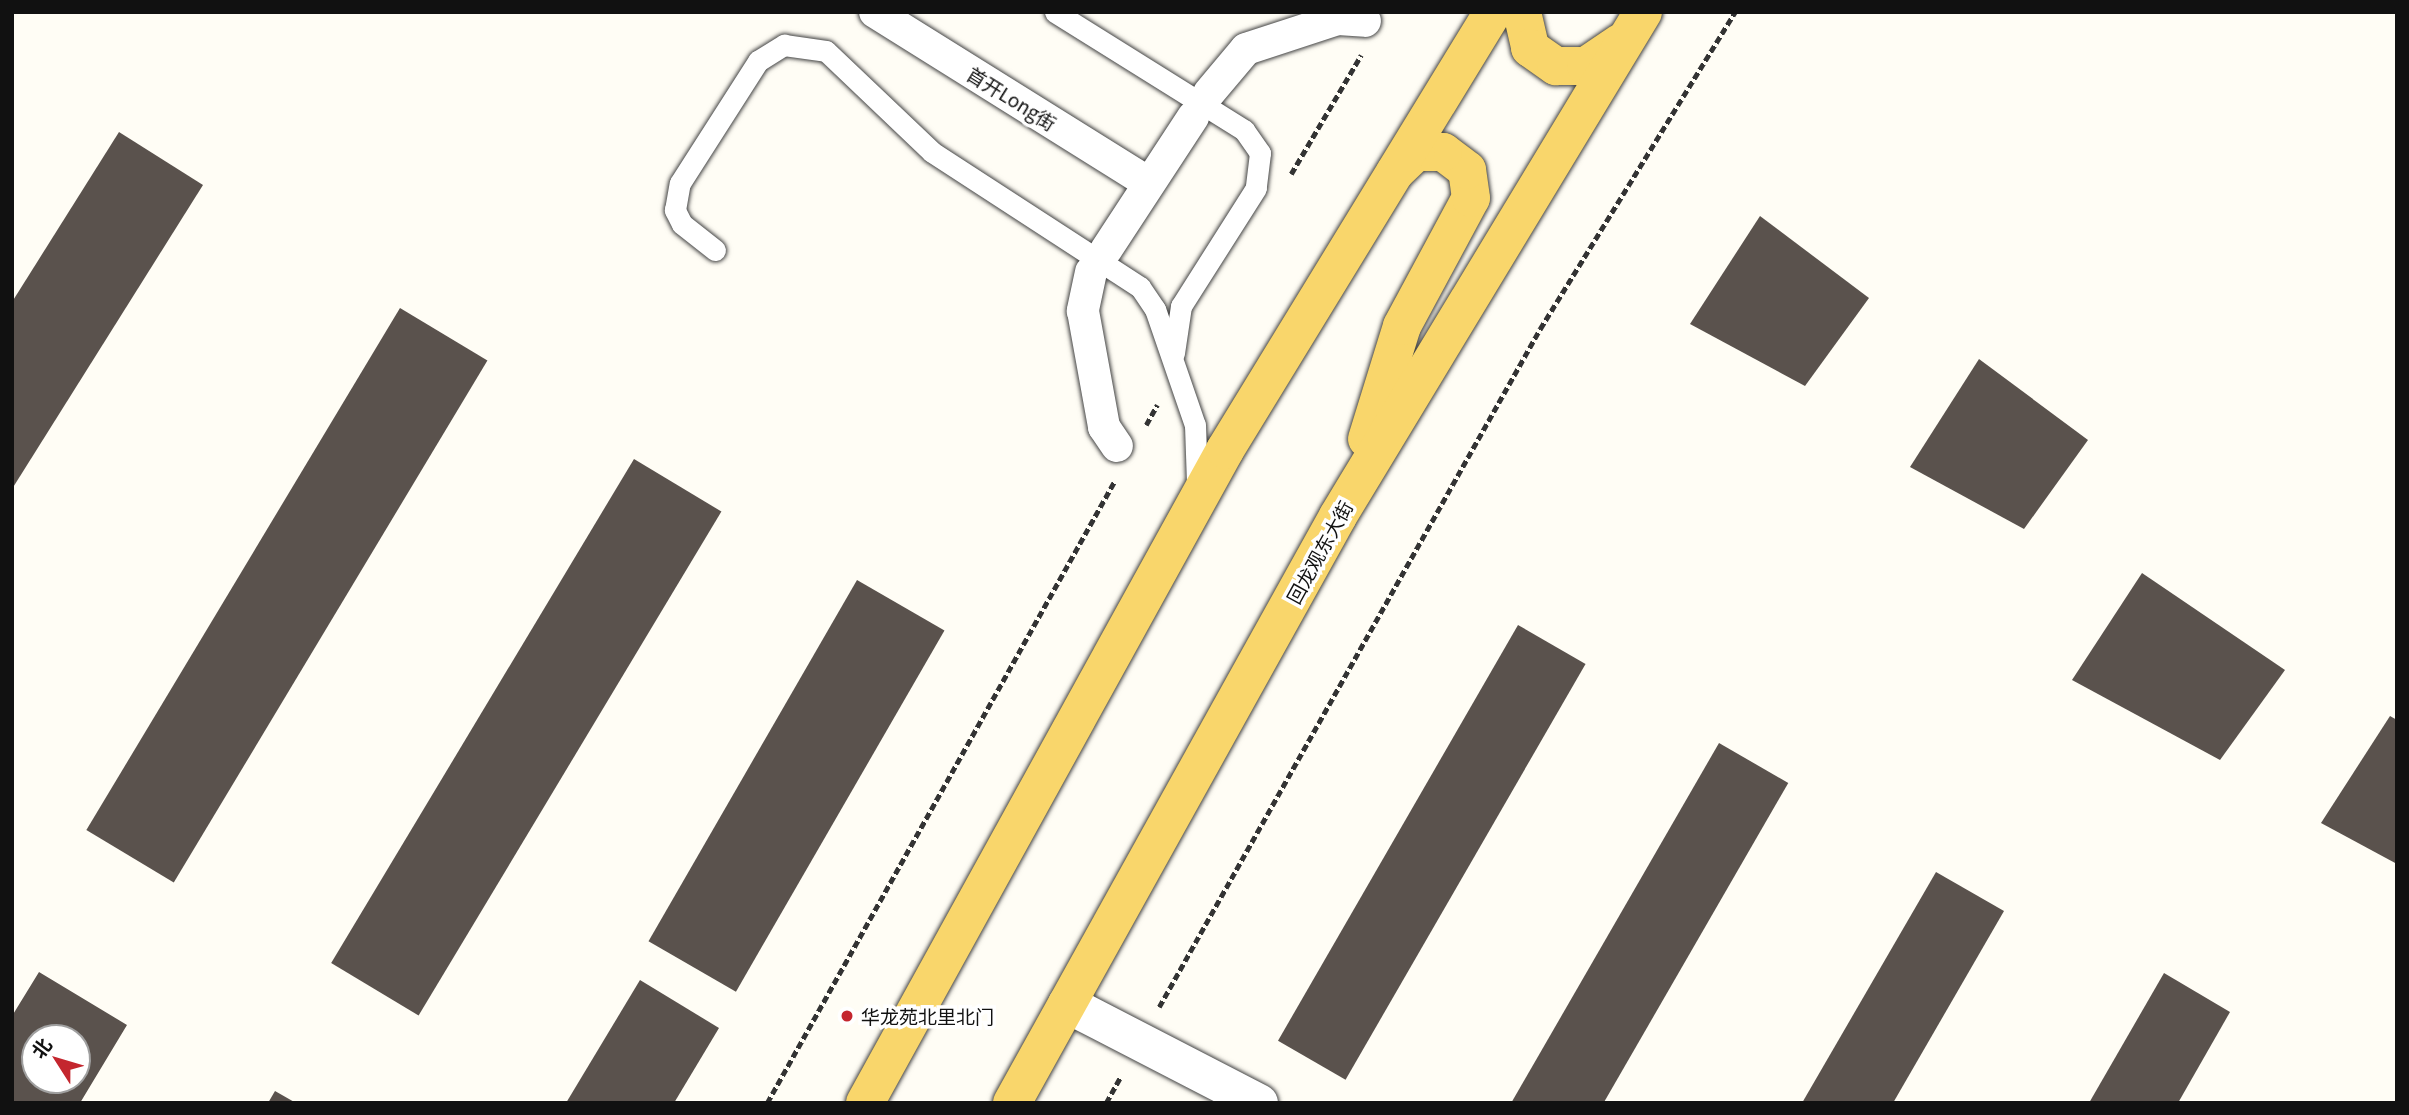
<!DOCTYPE html>
<html>
<head>
<meta charset="utf-8">
<style>
	body { margin:0 }
	#map { position:relative; width:2409px; height:1115px; overflow:hidden; background:#fffdf5; font-family:Georgia,"Noto Sans SC",serif }
	div>[style] { position:absolute }
	.building>* { inset:0; background:#5a524d; transform-origin:0 0 }
	.path>* { height:4.5px; margin-top:-2.25px; transform-origin:0; background:repeating-linear-gradient(90deg,#333 0 7px,transparent 0 10.5px) }
	.roads { filter:drop-shadow(0 0 2px #444) drop-shadow(0 0 2px #444) }
	.service>* { height:21px; margin:-10.5px; padding:0 10.5px; transform-origin:10.5px; border-radius:10.5px; background:#fff }
	.pedestrian>* { height:32px; margin:-16px; padding:0 16px; transform-origin:16px; border-radius:16px; background:#fff }
	.minor>* { height:38px; margin:-19px; padding:0 19px; transform-origin:19px; border-radius:19px; background:#fff }
	.primary>* { height:38px; margin:-19px; padding:0 19px; transform-origin:19px; border-radius:19px; background:#f9d66b }
	.dots>* { width:19px; height:19px; translate:-50% -50%; box-sizing:border-box; border:4px solid #fff; border-radius:50% }
	span { translate:-50% -50%; white-space:nowrap; text-align:center; line-height:1.15; -webkit-text-stroke:7px #fff; paint-order:stroke }
	.street-label { font-size:19px; color:#111 }
	.poi-label { font-size:19px; color:#111 }
	.left { translate:0 -50%; text-align:left }
	.frame { position:absolute; inset:0; border:14px solid #111; pointer-events:none }
	.north { position:absolute; left:21px; top:1024px; width:70px; height:70px; box-sizing:border-box; background:#fff; border:2px solid #a0a0a0; border-radius:50%; rotate:307deg; font-size:19px; font-weight:700; line-height:28px; text-align:center; color:#111 }
	.north::after { content:''; display:block; margin:auto; width:24px; height:32px; background:#c4262e; clip-path:polygon(50% 0,100% 100%,50% 72%,0 100%) }
</style>
</head>
<body>
<div id="map">
	<div class="building">
		<i style="clip-path:polygon(119px 132px,203px 185px,12px 489px,12px 302px)"></i>
		<i style="clip-path:polygon(1760px 216px,1869px 298px,1805px 386px,1690px 324px)"></i>
		<i style="left:400px;top:308px;width:102px;height:609px;rotate:31deg"></i>
		<i style="clip-path:polygon(1979px 359px,2088px 440px,2024px 529px,1910px 467px)"></i>
		<i style="left:634px;top:459px;width:102px;height:588px;rotate:31deg"></i>
		<i style="clip-path:polygon(2142px 573px,2285px 670px,2220px 760px,2072px 680px)"></i>
		<i style="left:857px;top:580px;width:101px;height:417px;rotate:30deg"></i>
		<i style="left:1518px;top:625px;width:78px;height:480px;rotate:30deg"></i>
		<i style="clip-path:polygon(2390px 716px,2397px 720px,2397px 864px,2321px 823px)"></i>
		<i style="left:1719px;top:743px;width:80px;height:416px;rotate:30deg"></i>
		<i style="clip-path:polygon(1936px 872px,2004px 911px,1893px 1103px,1802px 1103px)"></i>
		<i style="clip-path:polygon(evenodd,39px 972px,127px 1025px,80px 1103px,12px 1103px,12px 1016px,39px 972px,35px 1038px,77px 1038px,77px 1080px,35px 1080px,35px 1038px)"></i>
		<i style="clip-path:polygon(2164px 973px,2230px 1012px,2178px 1103px,2089px 1103px)"></i>
		<i style="clip-path:polygon(640px 980px,719px 1028px,674px 1103px,566px 1103px)"></i>
		<i style="clip-path:polygon(275px 1091px,296px 1103px,268px 1103px)"></i>
	</div>
	<div class="path">
		<i style="left:1291px;top:174px;width:138px;rotate:-59.5deg"></i>
		<i style="left:1146px;top:425px;width:23px;rotate:-61deg"></i>
		<i style="left:1159px;top:1007px;width:778px;rotate:-60.67deg"></i>
		<i style="left:1540px;top:329px;width:372px;rotate:-58.4deg"></i>
		<i style="left:767px;top:1103px;width:711px;rotate:-60.8deg"></i>
		<i style="left:1106px;top:1103px;width:31px;rotate:-61deg"></i>
	</div>
	<div class="roads">
		<div class="service">
			<i style="left:1055px;top:12px;width:223px;rotate:32deg"></i>
			<i style="left:1244px;top:130px;width:28px;rotate:55deg"></i>
			<i style="left:1260px;top:153px;width:35px;rotate:97deg"></i>
			<i style="left:1256px;top:188px;width:140px;rotate:122.4deg"></i>
			<i style="left:1181px;top:306px;width:48px;rotate:98.5deg"></i>
			<i style="left:715px;top:250px;width:42px;rotate:-141.8deg"></i>
			<i style="left:682px;top:224px;width:16px;rotate:-117deg"></i>
			<i style="left:675px;top:210px;width:27px;rotate:-80deg"></i>
			<i style="left:680px;top:183px;width:145px;rotate:-57.4deg"></i>
			<i style="left:758px;top:61px;width:31px;rotate:-32deg"></i>
			<i style="left:784px;top:45px;width:42px;rotate:8.1deg"></i>
			<i style="left:826px;top:51px;width:146px;rotate:43.6deg"></i>
			<i style="left:932px;top:152px;width:248px;rotate:33deg"></i>
			<i style="left:1140px;top:287px;width:27px;rotate:56deg"></i>
			<i style="left:1155px;top:309px;width:123px;rotate:71deg"></i>
			<i style="left:1195px;top:425px;width:58px;rotate:88deg"></i>
		</div>
		<div class="pedestrian">
			<i style="left:875px;top:12px;width:323px;rotate:32deg"></i>
			<i style="left:1209px;top:93px;width:57px;rotate:-49.9deg"></i>
			<i style="left:1246px;top:49px;width:97px;rotate:-18.1deg"></i>
			<i style="left:1338px;top:19px;width:27px;rotate:4deg"></i>
			<i style="left:1106px;top:250px;width:159px;rotate:-56.8deg"></i>
			<i style="left:1091px;top:272px;width:40px;rotate:102deg"></i>
			<i style="left:1083px;top:311px;width:118px;rotate:79.7deg"></i>
			<i style="left:1104px;top:427px;width:23px;rotate:56deg"></i>
		</div>
		<div class="minor">
			<i style="left:1067px;top:1004px;width:216px;rotate:27.3deg"></i>
		</div>
		<div class="primary">
			<i style="left:1522px;top:12px;width:37px;rotate:77deg"></i>
			<i style="left:1530px;top:48px;width:32px;rotate:35deg"></i>
			<i style="left:1556px;top:66px;width:30px"></i>
			<i style="left:1586px;top:66px;width:41px;rotate:-34.1deg"></i>
			<i style="left:1367px;top:439px;width:118px;rotate:-72.8deg"></i>
			<i style="left:1402px;top:326px;width:145px;rotate:-61.7deg"></i>
			<i style="left:1471px;top:198px;width:28px;rotate:-98deg"></i>
			<i style="left:1467px;top:170px;width:30px;rotate:-143deg"></i>
			<i style="left:1443px;top:152px;width:27px;rotate:180deg"></i>
			<i style="left:1416px;top:152px;width:29px;rotate:136deg"></i>
			<i style="left:865px;top:1103px;width:746px;rotate:-61.13deg"></i>
			<i style="left:1225px;top:450px;width:513px;rotate:-58.54deg"></i>
			<i style="left:1012px;top:1103px;width:671px;rotate:-60.95deg"></i>
			<i style="left:1338px;top:516px;width:589px;rotate:-58.82deg"></i>
		</div>
	</div>
	<div class="dots">
		<i style="left:847px;top:1016px;background:#c4262e"></i>
	</div>
	<div class="street-label">
		<span style="left:1012px;top:98px;rotate:32deg">首开Long街</span>
		<span style="left:1319px;top:552px;rotate:-61deg">回龙观东大街</span>
	</div>
	<div class="poi-label">
		<span class="left" style="left:861px;top:1016px">华龙苑北里北门</span>
	</div>
	<div class="frame"></div>
	<div class="north">北</div>
</div>
</body>
</html>
